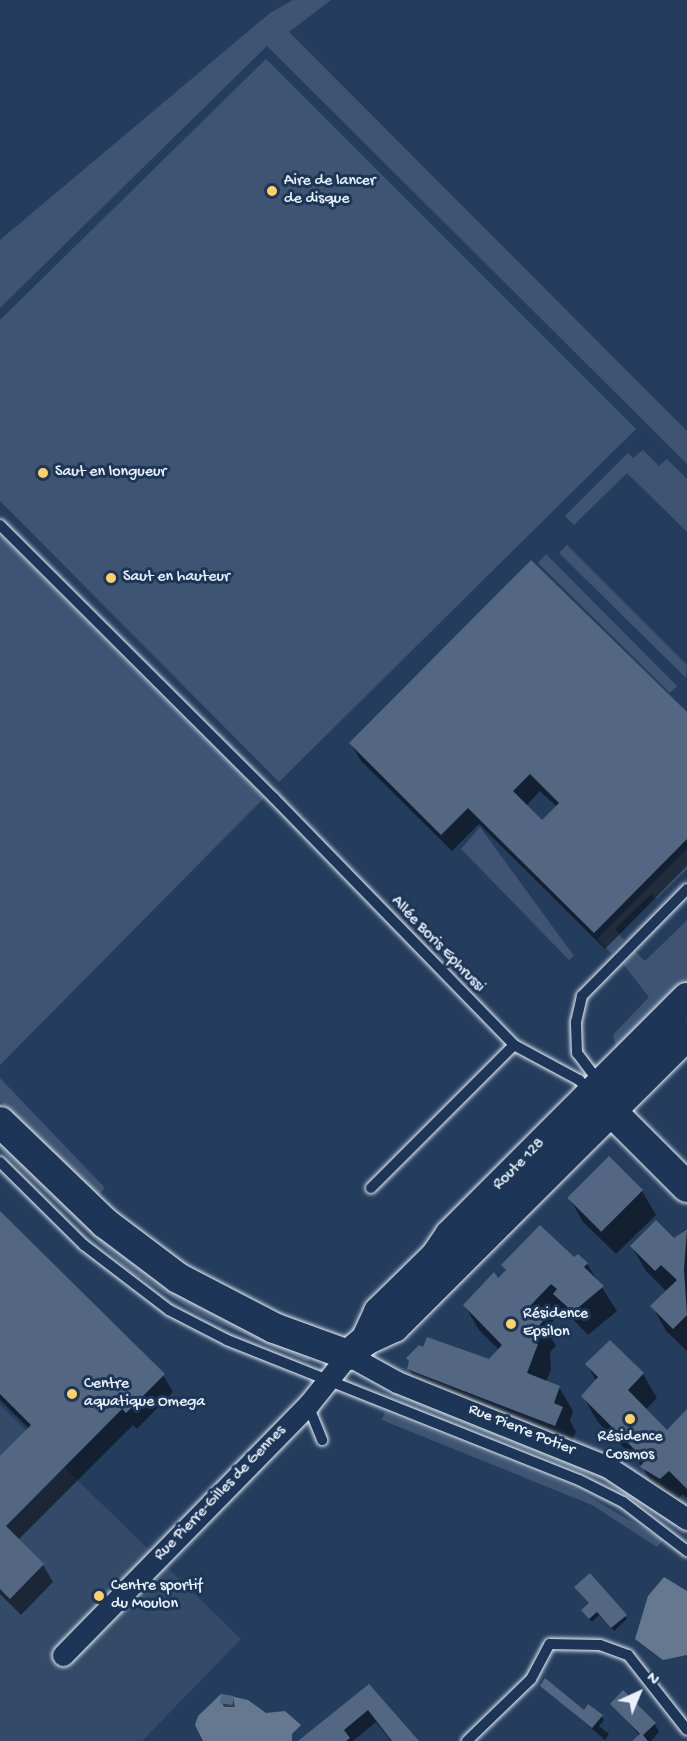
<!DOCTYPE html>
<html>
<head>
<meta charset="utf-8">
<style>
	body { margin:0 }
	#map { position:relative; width:687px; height:1741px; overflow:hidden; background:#253d5d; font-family:"Gochi Hand",sans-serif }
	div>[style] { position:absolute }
	.built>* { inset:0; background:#334a68 }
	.green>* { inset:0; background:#3e5472 }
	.water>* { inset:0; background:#657890 }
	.shadow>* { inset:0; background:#0007 }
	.building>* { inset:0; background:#536782; transform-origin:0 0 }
	.roads { filter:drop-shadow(0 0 2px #e8f1f8) drop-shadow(0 0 2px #e8f1f8) }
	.lane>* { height:10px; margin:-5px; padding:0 5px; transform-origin:5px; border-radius:5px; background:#1d3557 }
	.street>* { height:21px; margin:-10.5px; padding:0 10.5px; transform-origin:10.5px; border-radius:10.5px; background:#1d3557 }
	.secondary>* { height:30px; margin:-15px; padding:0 15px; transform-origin:15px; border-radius:15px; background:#1d3557 }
	.dots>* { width:16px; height:16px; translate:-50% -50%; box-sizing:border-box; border:3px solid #1d3557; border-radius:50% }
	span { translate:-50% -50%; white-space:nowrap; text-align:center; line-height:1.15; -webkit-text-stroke:6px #1d3557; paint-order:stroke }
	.poi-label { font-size:16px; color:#e8f1f8 }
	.left { translate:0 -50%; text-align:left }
	.street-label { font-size:16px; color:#e8f1f8 }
	.north { position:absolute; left:609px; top:1663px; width:60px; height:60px; -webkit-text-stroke:4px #1d3557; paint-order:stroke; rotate:44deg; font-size:16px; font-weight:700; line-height:24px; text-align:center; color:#e8f1f8 }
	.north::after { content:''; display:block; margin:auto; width:21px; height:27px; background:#e8f1f8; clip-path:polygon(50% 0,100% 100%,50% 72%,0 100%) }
</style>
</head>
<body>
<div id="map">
	<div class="built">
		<i style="clip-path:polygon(0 1405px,241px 1639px,142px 1741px,0 1741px)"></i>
	</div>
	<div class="green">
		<i style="clip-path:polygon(293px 0,331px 0,289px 32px,687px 431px,687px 464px,267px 46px,0 308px,0 240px,270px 13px)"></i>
		<i style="clip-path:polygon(266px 59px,636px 429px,279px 782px,0 501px,0 320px)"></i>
		<i style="clip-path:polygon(643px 450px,659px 466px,667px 459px,687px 479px,687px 532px,627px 473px,574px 525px,565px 516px,628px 453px,633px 458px)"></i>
		<i style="clip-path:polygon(0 535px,264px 798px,0 1065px)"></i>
		<i style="clip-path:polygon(567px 545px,687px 665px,686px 678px,559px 553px)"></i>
		<i style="clip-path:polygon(546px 554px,677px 686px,670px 693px,538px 563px)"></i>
		<i style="clip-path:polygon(480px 827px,574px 956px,569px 960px,461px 849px)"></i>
		<i style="clip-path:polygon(687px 849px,687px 869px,656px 899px,651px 894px,615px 929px,624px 940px,611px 953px,597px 939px)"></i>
		<i style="clip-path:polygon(687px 920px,687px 991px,619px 1059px,613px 1035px,649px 997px,623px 964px,635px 951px,645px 961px)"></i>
		<i style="clip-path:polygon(0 1078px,105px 1188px,95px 1199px,0 1101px)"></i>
		<i style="clip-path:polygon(0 1136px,162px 1284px,201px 1308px,311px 1355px,308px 1362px,198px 1314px,128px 1270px,0 1150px)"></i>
		<i style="clip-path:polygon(395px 1388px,583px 1462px,680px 1520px,675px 1526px,604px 1481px,392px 1395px)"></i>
		<i style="clip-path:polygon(385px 1412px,575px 1488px,663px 1540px,657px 1547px,592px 1505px,382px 1420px)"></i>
	</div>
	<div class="water">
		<i style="clip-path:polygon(664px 1577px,687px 1591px,687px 1655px,663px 1660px,635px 1639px,648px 1596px)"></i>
		<i style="clip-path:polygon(221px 1694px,248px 1700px,266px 1713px,285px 1711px,301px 1725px,292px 1734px,292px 1741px,203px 1741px,195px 1725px,198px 1716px)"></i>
	</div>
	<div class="shadow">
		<i style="clip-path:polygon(evenodd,687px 715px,687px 866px,605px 949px,479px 824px,452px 851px,361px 761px,351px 744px,687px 715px,540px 791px,557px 807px,542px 822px,526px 806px,540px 791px)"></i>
		<i style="clip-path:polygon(642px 1191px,656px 1215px,616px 1254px,583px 1222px,569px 1197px)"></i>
		<i style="clip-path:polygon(0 1213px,163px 1375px,173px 1392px,137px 1429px,133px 1425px,18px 1540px,43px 1565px,53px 1582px,21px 1615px,0 1594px,0 1458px,29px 1429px,0 1400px)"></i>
		<i style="clip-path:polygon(685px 1229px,687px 1231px,687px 1351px,666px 1331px,652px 1306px,667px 1292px,646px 1271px,632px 1247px,674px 1240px)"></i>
		<i style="clip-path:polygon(574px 1259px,587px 1264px,617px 1311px,588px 1335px,564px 1310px,546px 1328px,556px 1346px,550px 1352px,551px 1370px,546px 1382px,559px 1387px,573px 1411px,570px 1421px,576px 1432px,568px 1450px,423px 1393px,409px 1369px,490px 1361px,499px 1350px,479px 1330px,465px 1306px,506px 1271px,503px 1266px)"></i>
		<i style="clip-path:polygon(587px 1364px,643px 1374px,657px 1398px,645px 1410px,667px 1432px,687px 1411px,687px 1498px,683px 1494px,674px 1503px,656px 1491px,642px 1466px,597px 1421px,583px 1396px,596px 1381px)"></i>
		<i style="clip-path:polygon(590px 1604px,625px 1616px,627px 1619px,614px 1631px,599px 1615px,592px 1622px,585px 1614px)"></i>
		<i style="clip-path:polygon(369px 1686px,416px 1741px,391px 1741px,376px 1722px,353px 1741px,300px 1741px)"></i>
		<i style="clip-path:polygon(542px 1686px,584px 1712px,601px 1716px,604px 1720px,599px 1726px,609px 1734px,605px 1740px)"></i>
		<i style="clip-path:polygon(233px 1697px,235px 1707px,224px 1707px,222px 1703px)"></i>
		<i style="clip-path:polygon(612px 1704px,655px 1724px,659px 1732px,651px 1741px,634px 1741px,640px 1736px)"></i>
	</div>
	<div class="building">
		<i style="clip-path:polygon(evenodd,531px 560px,687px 712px,687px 839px,594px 933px,468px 808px,441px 835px,349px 743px,531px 560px,530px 774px,559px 803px,542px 820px,513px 791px,530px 774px)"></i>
		<i style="left:609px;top:1156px;width:48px;height:59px;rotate:45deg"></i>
		<i style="clip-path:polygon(0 1211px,165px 1374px,126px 1413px,122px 1409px,6px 1526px,44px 1564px,10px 1599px,0 1589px,0 1456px,31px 1425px,0 1394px)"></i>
		<i style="clip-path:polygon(656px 1220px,674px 1238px,687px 1229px,684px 1270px,687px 1315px,673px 1329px,650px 1306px,677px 1280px,661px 1265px,655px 1271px,630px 1246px)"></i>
		<i style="clip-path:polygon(540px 1225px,574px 1257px,578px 1254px,588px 1263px,584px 1267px,604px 1286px,573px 1312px,553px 1294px,557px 1289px,551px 1284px,529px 1307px,543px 1321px,537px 1328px,534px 1343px,538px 1344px,527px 1373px,560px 1386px,554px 1403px,563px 1407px,555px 1426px,407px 1369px,409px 1361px,406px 1358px,419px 1345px,423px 1347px,427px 1337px,489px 1359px,502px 1345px,463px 1305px,494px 1272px,498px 1278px,506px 1270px,501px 1265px)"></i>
		<i style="clip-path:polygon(610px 1340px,644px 1373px,628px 1390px,667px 1430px,687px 1409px,687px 1489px,669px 1471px,660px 1479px,640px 1467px,645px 1460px,581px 1396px,598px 1377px,585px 1364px)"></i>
		<i style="clip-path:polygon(590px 1573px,627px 1615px,611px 1628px,597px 1612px,589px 1619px,581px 1610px,589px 1603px,574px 1587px)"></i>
		<i style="clip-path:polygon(545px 1678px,584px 1710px,588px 1704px,603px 1715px,592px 1728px,540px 1686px)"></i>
		<i style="clip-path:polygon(369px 1684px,419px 1741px,392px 1741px,368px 1710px,344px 1730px,350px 1738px,346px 1741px,298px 1741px)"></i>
		<i style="clip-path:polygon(623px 1690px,656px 1723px,643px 1735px,648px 1741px,632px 1741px,640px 1734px,610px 1704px)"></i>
		<i style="left:221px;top:1694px;width:13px;height:9px;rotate:9deg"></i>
	</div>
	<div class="roads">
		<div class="lane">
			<i style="left:0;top:525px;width:387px;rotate:44.9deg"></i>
			<i style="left:274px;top:798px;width:344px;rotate:45.8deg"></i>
			<i style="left:514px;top:1045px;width:74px;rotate:28.3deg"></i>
			<i style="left:579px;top:1080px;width:17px;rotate:45deg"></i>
			<i style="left:599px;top:1082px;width:36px;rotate:-127deg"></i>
			<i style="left:577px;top:1053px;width:31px;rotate:-92deg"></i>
			<i style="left:576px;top:1022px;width:27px;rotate:-77deg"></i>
			<i style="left:582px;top:996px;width:150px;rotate:-45.5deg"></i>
			<i style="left:0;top:1162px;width:118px;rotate:44.7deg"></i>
			<i style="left:84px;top:1245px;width:107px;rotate:37.4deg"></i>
			<i style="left:169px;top:1310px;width:65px;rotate:27.3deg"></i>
			<i style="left:227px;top:1340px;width:379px;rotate:21.7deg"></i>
			<i style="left:579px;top:1480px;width:49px;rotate:26.6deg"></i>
			<i style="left:623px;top:1502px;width:81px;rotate:37.4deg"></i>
			<i style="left:371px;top:1188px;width:202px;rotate:-45deg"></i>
			<i style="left:308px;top:1405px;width:38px;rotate:68deg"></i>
			<i style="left:467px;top:1741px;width:89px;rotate:-44.1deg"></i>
			<i style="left:531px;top:1679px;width:40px;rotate:-62deg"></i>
			<i style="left:550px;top:1644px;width:50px;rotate:1.1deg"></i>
			<i style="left:600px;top:1645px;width:30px;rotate:20deg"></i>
			<i style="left:628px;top:1655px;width:95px;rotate:51.8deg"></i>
		</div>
		<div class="street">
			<i style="left:63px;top:1655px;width:350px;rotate:-45.6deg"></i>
			<i style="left:308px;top:1405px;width:64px;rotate:-51.3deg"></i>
			<i style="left:348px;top:1355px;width:56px;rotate:28.9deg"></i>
			<i style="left:397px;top:1382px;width:227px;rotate:21.9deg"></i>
			<i style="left:608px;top:1467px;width:95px;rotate:33.4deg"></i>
		</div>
		<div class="secondary">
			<i style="left:598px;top:1098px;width:126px;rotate:45deg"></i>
			<i style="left:0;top:1122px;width:146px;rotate:43.9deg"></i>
			<i style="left:105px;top:1223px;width:91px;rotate:37deg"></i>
			<i style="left:178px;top:1278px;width:108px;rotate:27.5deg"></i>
			<i style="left:274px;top:1328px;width:79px;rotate:20deg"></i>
			<i style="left:348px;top:1355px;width:23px;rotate:-40deg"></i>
			<i style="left:366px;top:1340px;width:31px;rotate:-25deg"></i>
			<i style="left:394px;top:1327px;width:414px;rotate:-44.9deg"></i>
			<i style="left:366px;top:1340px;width:31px;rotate:-65deg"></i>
			<i style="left:379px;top:1312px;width:80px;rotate:-44.5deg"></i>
			<i style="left:436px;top:1256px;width:25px;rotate:-56deg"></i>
			<i style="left:450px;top:1235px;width:335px;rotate:-45deg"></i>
		</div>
	</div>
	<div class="dots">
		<i style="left:272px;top:191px;background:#ffd166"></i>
		<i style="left:43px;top:473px;background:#ffd166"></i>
		<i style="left:111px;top:578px;background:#ffd166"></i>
		<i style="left:511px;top:1324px;background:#ffd166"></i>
		<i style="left:72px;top:1394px;background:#ffd166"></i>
		<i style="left:630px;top:1419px;background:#ffd166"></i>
		<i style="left:99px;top:1596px;background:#ffd166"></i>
	</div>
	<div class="poi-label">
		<span class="left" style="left:284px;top:191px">Aire de lancer<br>de disque</span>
		<span class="left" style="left:55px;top:473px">Saut en longueur</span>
		<span class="left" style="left:123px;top:578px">Saut en hauteur</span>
		<span class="left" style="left:523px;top:1324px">Résidence<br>Epsilon</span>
		<span class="left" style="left:84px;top:1394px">Centre<br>aquatique Omega</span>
		<span style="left:630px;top:1447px">Résidence<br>Cosmos</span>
		<span class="left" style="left:111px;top:1596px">Centre sportif<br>du Moulon</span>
	</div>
	<div class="street-label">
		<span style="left:437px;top:945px;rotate:46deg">Allée Boris Ephrussi</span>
		<span style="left:520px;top:1165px;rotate:-45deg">Route 128</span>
		<span style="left:521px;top:1431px;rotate:22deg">Rue Pierre Potier</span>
		<span style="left:221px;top:1494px;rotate:-46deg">Rue Pierre-Gilles de Gennes</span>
	</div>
	<div class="north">N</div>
</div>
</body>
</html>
